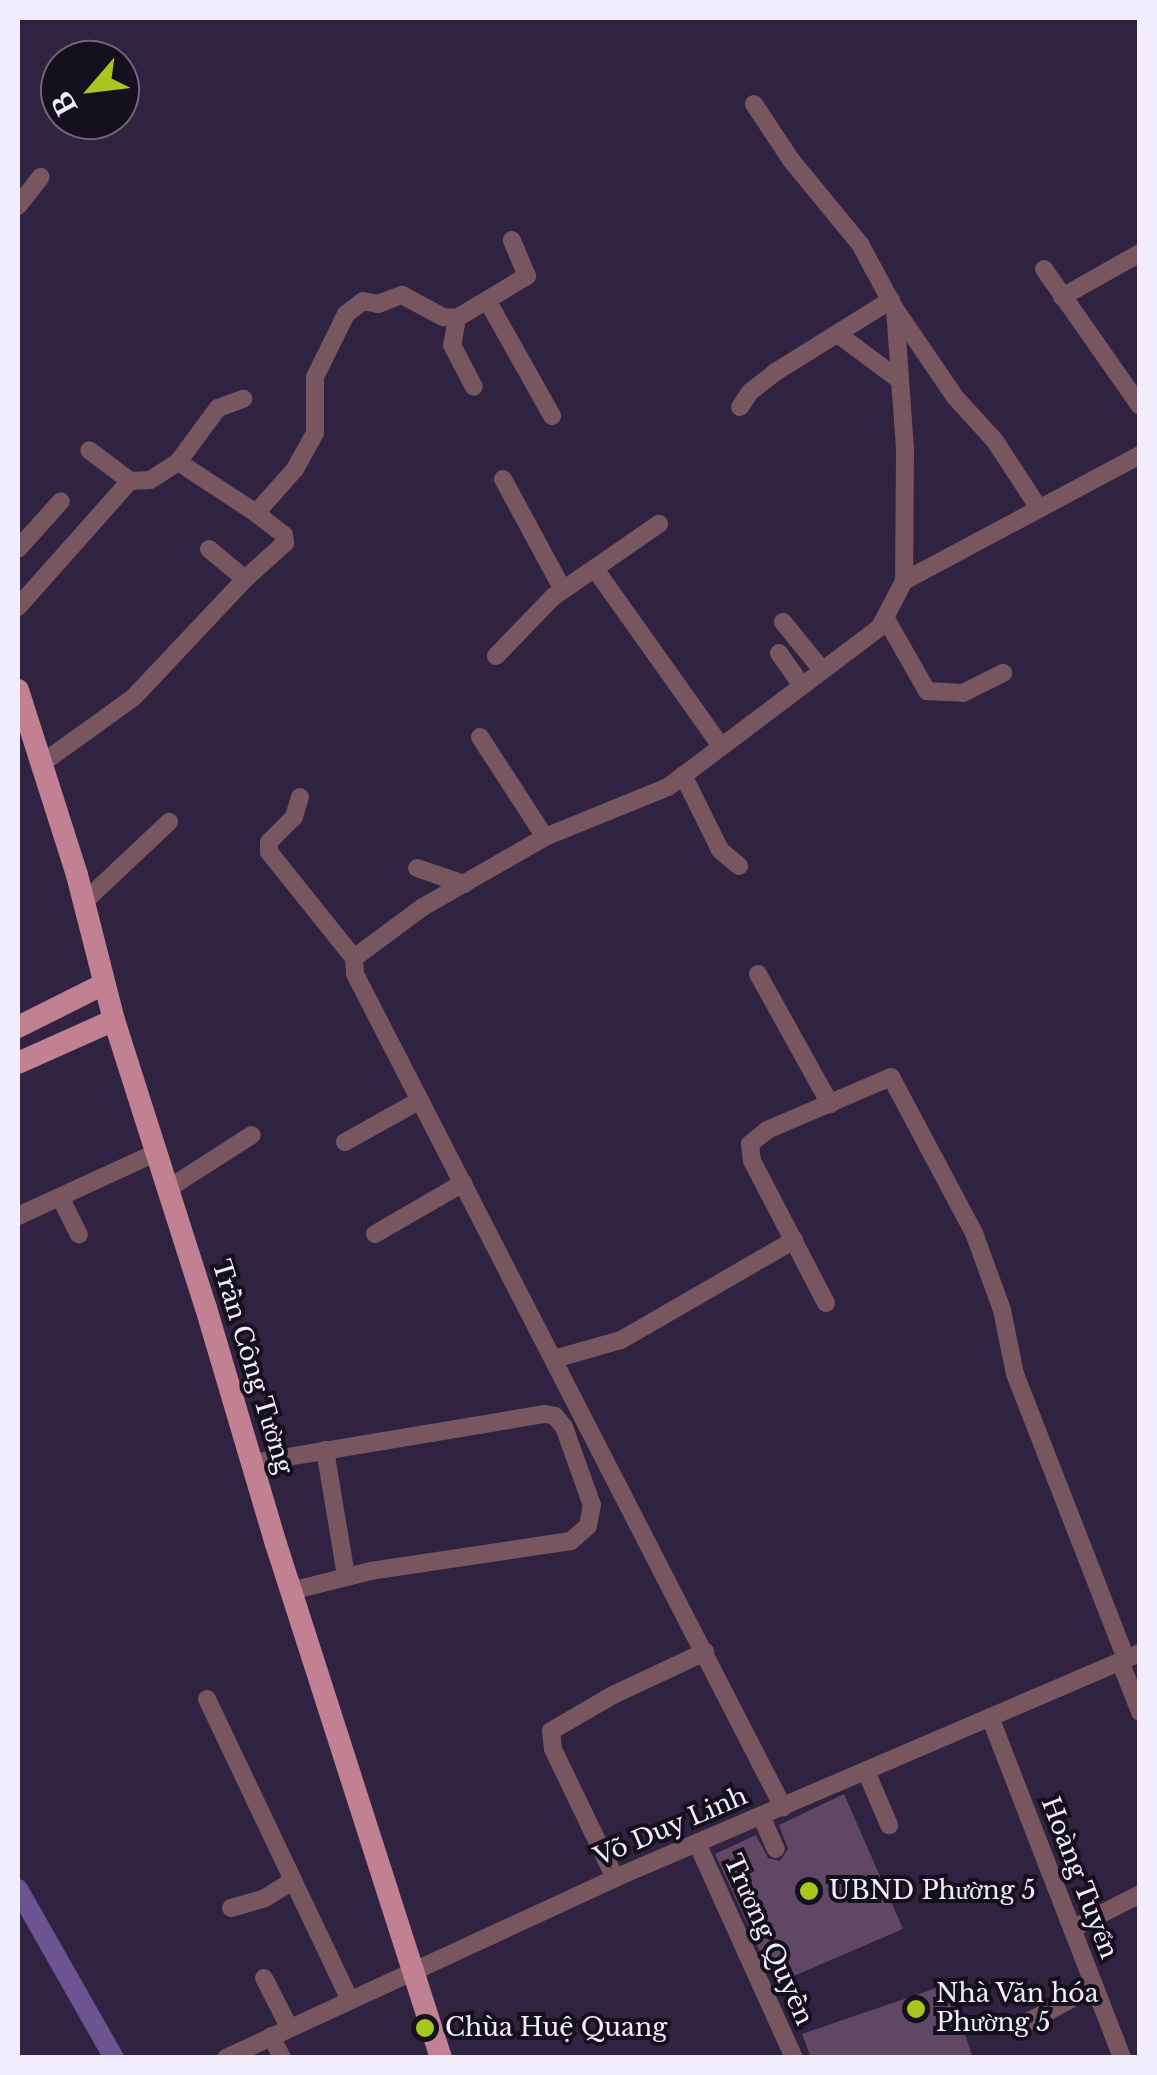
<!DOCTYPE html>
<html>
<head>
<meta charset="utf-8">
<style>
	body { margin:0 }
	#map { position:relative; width:1157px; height:2075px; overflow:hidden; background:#2f2341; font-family:"Libre Baskerville",serif }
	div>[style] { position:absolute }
	.canal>* { height:20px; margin:-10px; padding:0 10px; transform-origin:10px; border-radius:10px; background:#6c5391 }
	.building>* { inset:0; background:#604865 }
	.minor>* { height:18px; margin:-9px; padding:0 9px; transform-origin:9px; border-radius:9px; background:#77565f }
	.major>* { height:22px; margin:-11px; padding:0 11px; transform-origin:11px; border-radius:11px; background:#c28093 }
	.dots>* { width:28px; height:28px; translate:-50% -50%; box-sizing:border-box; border:5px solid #15101d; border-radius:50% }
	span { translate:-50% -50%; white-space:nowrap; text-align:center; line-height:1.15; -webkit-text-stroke:8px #15101d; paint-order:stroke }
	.street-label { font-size:25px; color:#f2edfd }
	.poi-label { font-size:25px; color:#f2edfd }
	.left { translate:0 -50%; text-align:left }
	.frame { position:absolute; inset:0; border:20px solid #f2edfd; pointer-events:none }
	.north { position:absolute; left:40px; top:40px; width:100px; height:100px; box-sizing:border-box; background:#15101d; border:2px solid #6d6877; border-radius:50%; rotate:242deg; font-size:28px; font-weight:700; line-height:40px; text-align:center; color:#f2edfd }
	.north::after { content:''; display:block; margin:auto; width:35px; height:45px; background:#a7c71e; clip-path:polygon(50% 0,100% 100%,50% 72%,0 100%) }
</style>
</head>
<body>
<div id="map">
	<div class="canal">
		<i style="left:18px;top:1889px;width:194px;rotate:60.4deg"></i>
	</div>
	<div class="building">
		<i style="clip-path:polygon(844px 1794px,903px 1929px,775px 1984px,715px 1854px,756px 1835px,768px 1858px,780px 1861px,788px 1849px,779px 1825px)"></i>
		<i style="clip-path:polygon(948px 1984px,973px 2058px,811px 2058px,802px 2034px)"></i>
	</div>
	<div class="minor">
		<i style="left:754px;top:104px;width:67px;rotate:56.5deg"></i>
		<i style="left:791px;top:160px;width:109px;rotate:50.6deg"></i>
		<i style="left:860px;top:244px;width:74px;rotate:61.7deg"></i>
		<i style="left:895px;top:309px;width:139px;rotate:85.9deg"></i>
		<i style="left:905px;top:448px;width:133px;rotate:90.4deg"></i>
		<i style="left:18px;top:206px;width:37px;rotate:-52deg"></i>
		<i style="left:1044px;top:269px;width:167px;rotate:55deg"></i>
		<i style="left:1062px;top:297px;width:90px;rotate:-29.4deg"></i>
		<i style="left:487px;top:300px;width:133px;rotate:60.7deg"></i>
		<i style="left:895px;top:309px;width:107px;rotate:55.7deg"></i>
		<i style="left:955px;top:397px;width:59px;rotate:47.7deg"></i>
		<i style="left:995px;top:441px;width:79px;rotate:56.9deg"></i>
		<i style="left:457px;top:318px;width:27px;rotate:100deg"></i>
		<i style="left:452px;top:345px;width:47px;rotate:62.4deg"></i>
		<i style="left:839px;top:335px;width:72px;rotate:36.6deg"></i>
		<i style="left:740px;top:407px;width:18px;rotate:-56deg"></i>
		<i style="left:750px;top:392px;width:31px;rotate:-38deg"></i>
		<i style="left:774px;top:373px;width:138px;rotate:-32deg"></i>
		<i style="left:178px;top:462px;width:67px;rotate:-53.5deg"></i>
		<i style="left:218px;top:408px;width:27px;rotate:-20deg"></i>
		<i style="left:503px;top:479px;width:126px;rotate:61.6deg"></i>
		<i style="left:256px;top:513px;width:59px;rotate:-48.4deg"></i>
		<i style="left:295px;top:469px;width:41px;rotate:-60.9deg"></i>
		<i style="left:315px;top:433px;width:56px;rotate:-90deg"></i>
		<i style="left:315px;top:377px;width:70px;rotate:-63.8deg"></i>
		<i style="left:346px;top:314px;width:21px;rotate:-37deg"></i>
		<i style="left:363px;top:301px;width:15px;rotate:11deg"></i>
		<i style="left:378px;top:304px;width:26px;rotate:-21deg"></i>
		<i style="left:402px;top:295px;width:47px;rotate:28.2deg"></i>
		<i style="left:443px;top:317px;width:14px;rotate:4deg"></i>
		<i style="left:457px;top:318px;width:82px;rotate:-31deg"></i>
		<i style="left:527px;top:276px;width:39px;rotate:-113deg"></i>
		<i style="left:18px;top:549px;width:64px;rotate:-48.1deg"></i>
		<i style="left:209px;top:549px;width:47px;rotate:39.8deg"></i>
		<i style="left:595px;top:569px;width:217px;rotate:54.6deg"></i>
		<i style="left:18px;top:607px;width:169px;rotate:-48.4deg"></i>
		<i style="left:886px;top:619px;width:83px;rotate:60.3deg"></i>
		<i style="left:927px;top:691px;width:36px;rotate:3deg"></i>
		<i style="left:963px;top:693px;width:45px;rotate:-26.6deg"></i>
		<i style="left:783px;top:622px;width:62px;rotate:50.9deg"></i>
		<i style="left:779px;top:653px;width:39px;rotate:55deg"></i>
		<i style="left:496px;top:656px;width:82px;rotate:-46deg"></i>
		<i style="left:553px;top:597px;width:129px;rotate:-34.6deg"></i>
		<i style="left:480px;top:737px;width:119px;rotate:57deg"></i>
		<i style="left:41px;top:764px;width:113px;rotate:-35.7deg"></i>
		<i style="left:133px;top:698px;width:163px;rotate:-46.7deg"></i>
		<i style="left:245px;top:579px;width:54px;rotate:-42deg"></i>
		<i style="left:285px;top:543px;width:8px;rotate:-97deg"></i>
		<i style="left:284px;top:535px;width:36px;rotate:-142deg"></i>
		<i style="left:256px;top:513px;width:93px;rotate:-146.8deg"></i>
		<i style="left:178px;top:462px;width:33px;rotate:147deg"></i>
		<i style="left:150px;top:480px;width:20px;rotate:177deg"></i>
		<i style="left:130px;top:481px;width:51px;rotate:-142.9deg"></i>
		<i style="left:683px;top:775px;width:84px;rotate:63.7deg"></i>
		<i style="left:720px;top:850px;width:25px;rotate:40deg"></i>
		<i style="left:300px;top:797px;width:21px;rotate:107deg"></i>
		<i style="left:294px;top:817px;width:35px;rotate:135deg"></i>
		<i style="left:269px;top:842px;width:10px;rotate:90deg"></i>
		<i style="left:269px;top:852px;width:136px;rotate:51.3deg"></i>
		<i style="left:354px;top:958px;width:16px;rotate:86deg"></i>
		<i style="left:355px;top:974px;width:937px;rotate:62.81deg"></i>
		<i style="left:417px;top:868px;width:50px;rotate:18.8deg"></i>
		<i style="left:84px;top:902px;width:117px;rotate:-43.3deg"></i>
		<i style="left:354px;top:958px;width:86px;rotate:-36.5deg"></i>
		<i style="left:423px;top:907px;width:141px;rotate:-29.8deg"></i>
		<i style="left:545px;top:837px;width:133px;rotate:-22.1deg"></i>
		<i style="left:668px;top:787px;width:266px;rotate:-37deg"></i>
		<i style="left:880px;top:627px;width:52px;rotate:-62.4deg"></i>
		<i style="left:904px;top:581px;width:268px;rotate:-28.1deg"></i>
		<i style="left:758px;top:974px;width:149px;rotate:61deg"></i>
		<i style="left:345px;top:1142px;width:86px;rotate:-29.2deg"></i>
		<i style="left:169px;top:1188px;width:98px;rotate:-32.6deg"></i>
		<i style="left:60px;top:1197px;width:42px;rotate:63.4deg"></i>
		<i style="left:18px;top:1216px;width:153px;rotate:-24.7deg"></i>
		<i style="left:375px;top:1234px;width:102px;rotate:-30.1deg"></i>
		<i style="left:826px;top:1303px;width:160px;rotate:-117.5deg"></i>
		<i style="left:752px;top:1161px;width:17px;rotate:-97deg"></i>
		<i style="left:750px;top:1144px;width:22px;rotate:-39deg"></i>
		<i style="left:767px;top:1130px;width:135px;rotate:-23.1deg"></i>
		<i style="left:891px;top:1077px;width:177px;rotate:62deg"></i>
		<i style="left:974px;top:1233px;width:82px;rotate:70deg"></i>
		<i style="left:1002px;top:1310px;width:65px;rotate:78.5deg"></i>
		<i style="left:1015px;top:1374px;width:306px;rotate:68.7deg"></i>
		<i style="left:554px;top:1359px;width:70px;rotate:-15.8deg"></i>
		<i style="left:621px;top:1340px;width:200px;rotate:-30deg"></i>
		<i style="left:325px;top:1450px;width:128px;rotate:80.5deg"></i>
		<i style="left:252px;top:1463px;width:297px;rotate:-9.5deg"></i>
		<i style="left:545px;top:1414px;width:10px;rotate:11deg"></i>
		<i style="left:555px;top:1416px;width:14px;rotate:51deg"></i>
		<i style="left:564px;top:1427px;width:83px;rotate:70.3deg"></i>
		<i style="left:592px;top:1505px;width:21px;rotate:101deg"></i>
		<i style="left:588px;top:1526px;width:23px;rotate:139deg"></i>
		<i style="left:571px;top:1541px;width:202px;rotate:171.5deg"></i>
		<i style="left:371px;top:1571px;width:82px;rotate:166deg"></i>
		<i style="left:1120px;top:1661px;width:55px;rotate:68.6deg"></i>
		<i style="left:207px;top:1699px;width:331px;rotate:64.6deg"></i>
		<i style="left:990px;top:1717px;width:366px;rotate:68.8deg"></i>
		<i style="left:866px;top:1771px;width:59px;rotate:66.9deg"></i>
		<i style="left:761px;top:1816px;width:36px;rotate:66deg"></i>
		<i style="left:697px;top:1843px;width:236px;rotate:65.7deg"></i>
		<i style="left:615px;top:1878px;width:143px;rotate:-115.7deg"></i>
		<i style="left:553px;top:1749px;width:18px;rotate:-96deg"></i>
		<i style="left:551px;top:1731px;width:72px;rotate:-30.1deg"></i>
		<i style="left:613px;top:1695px;width:102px;rotate:-25.1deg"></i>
		<i style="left:231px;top:1908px;width:35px;rotate:-16deg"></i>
		<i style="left:265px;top:1898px;width:32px;rotate:-32deg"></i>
		<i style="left:1072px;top:1929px;width:76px;rotate:-27.2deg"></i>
		<i style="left:264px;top:1978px;width:55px;rotate:63deg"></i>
		<i style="left:1028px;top:2022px;width:51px;rotate:-28.1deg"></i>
		<i style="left:271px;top:2036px;width:25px;rotate:63deg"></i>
		<i style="left:226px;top:2058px;width:429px;rotate:-24.8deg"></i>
		<i style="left:615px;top:1878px;width:571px;rotate:-23.2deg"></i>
	</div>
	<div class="major">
		<i style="left:18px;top:690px;width:194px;rotate:72.3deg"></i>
		<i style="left:77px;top:875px;width:150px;rotate:75.7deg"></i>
		<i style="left:114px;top:1020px;width:302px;rotate:72.3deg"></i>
		<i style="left:206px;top:1308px;width:246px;rotate:73.5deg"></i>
		<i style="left:276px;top:1544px;width:540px;rotate:72.2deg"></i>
		<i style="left:18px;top:1027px;width:96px;rotate:-26.6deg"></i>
		<i style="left:18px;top:1063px;width:105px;rotate:-24.1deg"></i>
	</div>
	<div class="dots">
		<i style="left:809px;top:1891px;background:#a7c71e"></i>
		<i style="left:916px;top:2009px;background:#a7c71e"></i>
		<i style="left:425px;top:2028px;background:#a7c71e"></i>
	</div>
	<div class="street-label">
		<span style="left:252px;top:1367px;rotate:73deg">Trần Công Tường</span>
		<span style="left:671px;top:1827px;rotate:-23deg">Võ Duy Linh</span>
		<span style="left:1079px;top:1878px;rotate:69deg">Hoàng Tuyển</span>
		<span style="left:768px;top:1940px;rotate:66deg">Trương Quyền</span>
	</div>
	<div class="poi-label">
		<span class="left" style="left:829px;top:1891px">UBND Phường 5</span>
		<span class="left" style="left:936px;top:2009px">Nhà Văn hóa<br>Phường 5</span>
		<span class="left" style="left:445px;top:2028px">Chùa Huệ Quang</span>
	</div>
	<div class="frame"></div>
	<div class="north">B</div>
</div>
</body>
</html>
